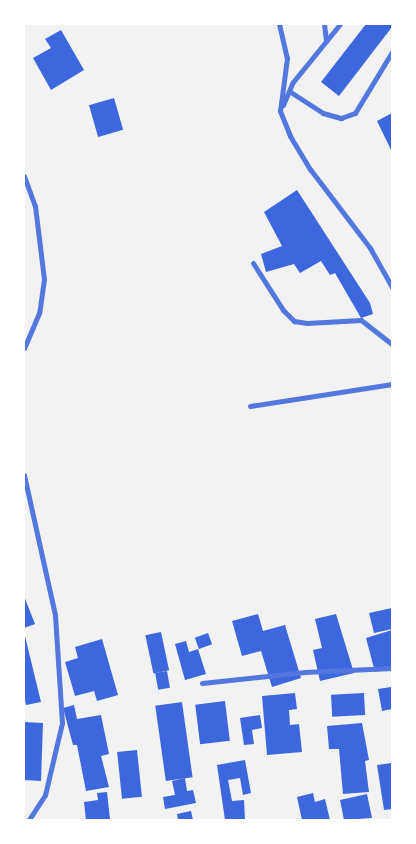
<!DOCTYPE html>
<html>
<head>
<meta charset="utf-8">
<style>
	body { margin:0 }
	#map { position:relative; width:416px; height:844px; overflow:hidden; background:#f2f2f2; font-family:Merriweather,serif }
	div>[style] { position:absolute }
	.building>* { inset:0; background:#3d67dc; transform-origin:0 0 }
	.minor>* { height:5px; margin:-2.5px; padding:0 2.5px; transform-origin:2.5px; border-radius:2.5px; background:#5277de }
	span { translate:-50% -50%; white-space:nowrap; text-align:center; line-height:1.15; -webkit-text-stroke:5px #fff; paint-order:stroke }
	.frame { position:absolute; inset:0; border:25px solid #fff; pointer-events:none }
</style>
</head>
<body>
<div id="map">
	<div class="building">
		<i style="clip-path:polygon(366px 24px,392px 24px,392px 27px,339px 96px,321px 82px)"></i>
		<i style="clip-path:polygon(61px 30px,84px 70px,51px 90px,33px 58px,51px 48px,45px 39px)"></i>
		<i style="left:114px;top:98px;width:33px;height:26px;rotate:74deg"></i>
		<i style="clip-path:polygon(392px 113px,392px 152px,377px 121px)"></i>
		<i style="clip-path:polygon(297px 190px,370px 303px,373px 314px,361px 318px,335px 273px,330px 275px,321px 261px,300px 273px,294px 264px,266px 272px,261px 254px,282px 246px,264px 212px)"></i>
		<i style="clip-path:polygon(24px 596px,35px 624px,24px 628px)"></i>
		<i style="clip-path:polygon(392px 608px,392px 629px,374px 633px,369px 613px)"></i>
		<i style="clip-path:polygon(258px 614px,263px 631px,285px 625px,301px 678px,272px 687px,261px 651px,242px 656px,232px 621px)"></i>
		<i style="clip-path:polygon(336px 614px,354px 673px,320px 681px,313px 650px,322px 648px,315px 619px)"></i>
		<i style="clip-path:polygon(392px 630px,392px 667px,375px 672px,366px 638px)"></i>
		<i style="clip-path:polygon(24px 632px,41px 702px,26px 705px,24px 697px)"></i>
		<i style="left:161px;top:632px;width:39px;height:16px;rotate:78deg"></i>
		<i style="left:208px;top:633px;width:12px;height:14px;rotate:70deg"></i>
		<i style="clip-path:polygon(102px 639px,118px 695px,97px 701px,94px 691px,75px 696px,65px 662px,78px 658px,75px 647px)"></i>
		<i style="clip-path:polygon(186px 641px,189px 652px,198px 649px,206px 674px,185px 680px,175px 644px)"></i>
		<i style="left:167px;top:671px;width:17px;height:12px;rotate:80deg"></i>
		<i style="clip-path:polygon(391px 687px,392px 709px,382px 711px,378px 689px)"></i>
		<i style="clip-path:polygon(295px 693px,297px 709px,289px 710px,290px 725px,299px 724px,302px 752px,267px 755px,262px 696px)"></i>
		<i style="left:364px;top:693px;width:22px;height:33px;rotate:87deg"></i>
		<i style="left:225px;top:701px;width:40px;height:30px;rotate:83deg"></i>
		<i style="left:182px;top:702px;width:76px;height:27px;rotate:82deg"></i>
		<i style="clip-path:polygon(74px 705px,77px 719px,101px 715px,109px 754px,101px 756px,109px 787px,86px 791px,77px 745px,73px 745px,63px 708px)"></i>
		<i style="clip-path:polygon(260px 715px,262px 728px,252px 730px,254px 744px,244px 745px,240px 718px)"></i>
		<i style="clip-path:polygon(24px 722px,43px 723px,41px 781px,25px 780px)"></i>
		<i style="clip-path:polygon(362px 723px,369px 760px,365px 761px,369px 792px,343px 794px,339px 749px,329px 749px,327px 726px)"></i>
		<i style="left:137px;top:750px;width:47px;height:20px;rotate:84deg"></i>
		<i style="clip-path:polygon(245px 760px,251px 793px,243px 795px,240px 778px,228px 780px,232px 801px,244px 800px,245px 820px,225px 820px,217px 765px)"></i>
		<i style="clip-path:polygon(392px 763px,392px 809px,384px 810px,377px 765px)"></i>
		<i style="clip-path:polygon(185px 778px,187px 791px,193px 790px,196px 803px,165px 809px,163px 797px,175px 795px,172px 781px)"></i>
		<i style="clip-path:polygon(107px 792px,110px 819px,86px 820px,84px 802px,98px 800px,97px 793px)"></i>
		<i style="clip-path:polygon(313px 793px,315px 802px,325px 799px,330px 820px,302px 820px,297px 797px)"></i>
		<i style="clip-path:polygon(367px 794px,372px 818px,344px 820px,340px 800px)"></i>
		<i style="clip-path:polygon(191px 811px,193px 820px,178px 820px,177px 814px)"></i>
	</div>
	<div class="minor">
		<i style="left:279px;top:24px;width:35px;rotate:77deg"></i>
		<i style="left:287px;top:58px;width:53px;rotate:97.5deg"></i>
		<i style="left:280px;top:111px;width:27px;rotate:68deg"></i>
		<i style="left:290px;top:136px;width:39px;rotate:59deg"></i>
		<i style="left:310px;top:169px;width:99px;rotate:52.8deg"></i>
		<i style="left:370px;top:248px;width:45px;rotate:60.6deg"></i>
		<i style="left:324px;top:24px;width:17px;rotate:83deg"></i>
		<i style="left:289px;top:91px;width:40px;rotate:32.9deg"></i>
		<i style="left:323px;top:113px;width:19px;rotate:16deg"></i>
		<i style="left:341px;top:118px;width:15px;rotate:-20deg"></i>
		<i style="left:355px;top:113px;width:71px;rotate:-58.8deg"></i>
		<i style="left:283px;top:105px;width:25px;rotate:-67deg"></i>
		<i style="left:293px;top:82px;width:75px;rotate:-51deg"></i>
		<i style="left:24px;top:176px;width:32px;rotate:70deg"></i>
		<i style="left:35px;top:206px;width:74px;rotate:83deg"></i>
		<i style="left:44px;top:279px;width:34px;rotate:98deg"></i>
		<i style="left:39px;top:313px;width:38px;rotate:113deg"></i>
		<i style="left:253px;top:263px;width:56px;rotate:57.4deg"></i>
		<i style="left:283px;top:310px;width:16px;rotate:45deg"></i>
		<i style="left:294px;top:321px;width:13px;rotate:9deg"></i>
		<i style="left:307px;top:323px;width:54px;rotate:-3.2deg"></i>
		<i style="left:361px;top:320px;width:39px;rotate:38deg"></i>
		<i style="left:250px;top:406px;width:144px;rotate:-8.8deg"></i>
		<i style="left:24px;top:475px;width:143px;rotate:77.5deg"></i>
		<i style="left:55px;top:615px;width:108px;rotate:86.3deg"></i>
		<i style="left:62px;top:723px;width:74px;rotate:103.3deg"></i>
		<i style="left:45px;top:795px;width:30px;rotate:123deg"></i>
		<i style="left:202px;top:683px;width:104px;rotate:-6.1deg"></i>
		<i style="left:305px;top:672px;width:87px;rotate:-2.6deg"></i>
	</div>
	<div class="frame"></div>
</div>
</body>
</html>
